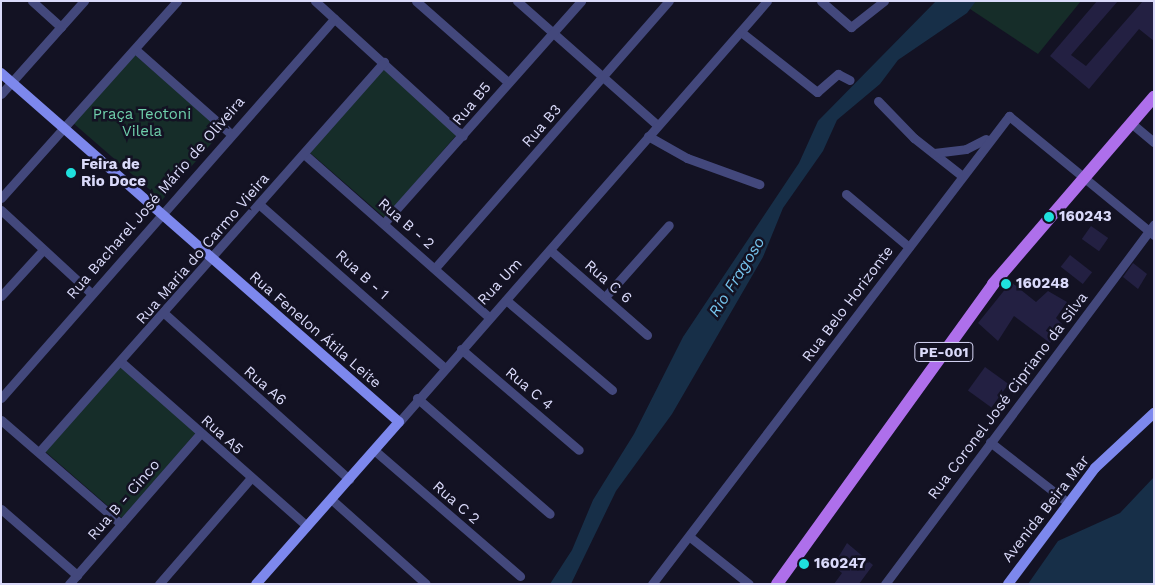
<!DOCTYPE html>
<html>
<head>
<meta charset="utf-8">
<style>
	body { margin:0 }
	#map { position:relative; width:1155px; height:585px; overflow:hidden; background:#131223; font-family:"Work Sans",sans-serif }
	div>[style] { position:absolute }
	.green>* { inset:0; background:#162d29; transform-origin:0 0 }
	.water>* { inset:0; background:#172f48 }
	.building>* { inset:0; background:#232042; transform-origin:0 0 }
	.street>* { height:9px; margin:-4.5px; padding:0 4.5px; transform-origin:4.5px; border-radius:4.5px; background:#43487c }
	.secondary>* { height:10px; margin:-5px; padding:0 5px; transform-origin:5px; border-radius:5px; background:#7d88ed }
	.primary>* { height:12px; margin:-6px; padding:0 6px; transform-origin:6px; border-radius:6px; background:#ae6feb }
	.dots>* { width:14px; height:14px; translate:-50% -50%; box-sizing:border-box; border:2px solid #131223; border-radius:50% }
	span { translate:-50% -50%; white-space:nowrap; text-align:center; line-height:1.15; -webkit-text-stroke:5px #131223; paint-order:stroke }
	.shield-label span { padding:1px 4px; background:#131223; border:1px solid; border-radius:4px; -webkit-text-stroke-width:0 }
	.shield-label { font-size:14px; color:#dadafa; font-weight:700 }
	.street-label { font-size:15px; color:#dadafa }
	.park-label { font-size:15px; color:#6fd0ac }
	.poi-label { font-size:15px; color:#dadafa; font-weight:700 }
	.left { translate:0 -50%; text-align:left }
	.water-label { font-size:16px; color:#75c3ec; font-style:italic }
	.frame { position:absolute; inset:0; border:2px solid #dadafa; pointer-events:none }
</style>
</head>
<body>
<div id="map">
	<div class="green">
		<i style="clip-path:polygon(972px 1px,1081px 1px,1038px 54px,964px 5px)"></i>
		<i style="left:134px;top:54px;width:117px;height:92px;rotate:41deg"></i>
		<i style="left:384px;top:66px;width:100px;height:114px;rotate:41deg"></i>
		<i style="left:121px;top:365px;width:101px;height:115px;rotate:41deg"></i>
	</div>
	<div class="water">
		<i style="clip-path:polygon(936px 1px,976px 1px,967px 13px,898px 60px,880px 84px,837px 120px,823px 151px,783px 208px,763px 257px,672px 414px,616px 491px,571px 584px,550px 584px,572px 550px,593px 500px,634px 434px,683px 337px,799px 163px,818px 121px)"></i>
		<i style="clip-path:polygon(1154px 477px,1154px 584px,1028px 584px,1058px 541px,1120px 513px)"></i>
	</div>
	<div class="building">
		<i style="clip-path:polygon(1097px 1px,1118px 1px,1071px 55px,1086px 66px,1143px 1px,1154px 1px,1154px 41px,1139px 29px,1089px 89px,1050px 56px)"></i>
		<i style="left:1091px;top:226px;width:21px;height:16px;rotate:35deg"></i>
		<i style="left:1070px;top:255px;width:28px;height:15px;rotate:38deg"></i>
		<i style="clip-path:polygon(1133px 263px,1147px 274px,1138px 289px,1123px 277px)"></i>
		<i style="clip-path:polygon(1011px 282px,1036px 302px,1048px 291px,1067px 302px,1056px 318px,1062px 324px,1050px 343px,1014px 316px,998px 341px,978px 323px)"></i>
		<i style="left:985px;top:367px;width:29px;height:29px;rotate:36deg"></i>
		<i style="clip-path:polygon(847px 543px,873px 565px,859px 584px,834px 584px,842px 573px,833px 566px)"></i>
	</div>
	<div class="street">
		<i style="left:32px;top:1px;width:39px;rotate:42deg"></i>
		<i style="left:315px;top:1px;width:200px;rotate:42.4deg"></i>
		<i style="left:416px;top:1px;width:123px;rotate:41.4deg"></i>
		<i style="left:517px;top:1px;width:187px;rotate:41.5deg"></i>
		<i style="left:821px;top:1px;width:40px;rotate:41deg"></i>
		<i style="left:851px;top:27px;width:42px;rotate:-38.2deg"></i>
		<i style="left:741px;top:32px;width:97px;rotate:38.3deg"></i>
		<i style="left:817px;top:92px;width:28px;rotate:-41deg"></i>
		<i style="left:838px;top:74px;width:13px;rotate:27deg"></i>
		<i style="left:135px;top:49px;width:128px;rotate:41.5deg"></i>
		<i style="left:1px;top:94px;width:125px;rotate:-48.3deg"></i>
		<i style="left:878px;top:101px;width:52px;rotate:45.8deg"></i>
		<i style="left:914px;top:138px;width:60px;rotate:38.2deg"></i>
		<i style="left:1131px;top:123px;width:30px;rotate:40deg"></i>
		<i style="left:648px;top:136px;width:45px;rotate:29.4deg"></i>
		<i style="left:687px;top:158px;width:77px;rotate:19.9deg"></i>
		<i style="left:934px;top:153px;width:32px;rotate:-7deg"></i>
		<i style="left:966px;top:149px;width:22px;rotate:-27deg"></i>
		<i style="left:304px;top:154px;width:245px;rotate:41.4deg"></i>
		<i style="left:846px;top:194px;width:82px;rotate:40.1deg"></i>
		<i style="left:1px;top:198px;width:264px;rotate:-48.2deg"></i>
		<i style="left:260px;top:205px;width:245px;rotate:41.4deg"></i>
		<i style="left:1px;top:210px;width:122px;rotate:42.7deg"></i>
		<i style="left:384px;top:223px;width:297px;rotate:-48.4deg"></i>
		<i style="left:550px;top:250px;width:129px;rotate:41.2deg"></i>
		<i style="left:435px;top:268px;width:355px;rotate:-48.8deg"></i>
		<i style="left:1px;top:296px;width:62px;rotate:-47.6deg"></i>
		<i style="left:605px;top:297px;width:96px;rotate:-48.4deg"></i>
		<i style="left:506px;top:300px;width:139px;rotate:40.3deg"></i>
		<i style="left:164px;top:313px;width:249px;rotate:41.9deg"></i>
		<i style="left:461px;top:349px;width:155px;rotate:40.6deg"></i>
		<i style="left:121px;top:362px;width:248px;rotate:41.4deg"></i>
		<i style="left:1px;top:398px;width:505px;rotate:-48.7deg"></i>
		<i style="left:417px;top:398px;width:176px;rotate:41.1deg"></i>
		<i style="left:1px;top:420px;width:159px;rotate:40.9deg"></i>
		<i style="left:399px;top:422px;width:559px;rotate:-48.84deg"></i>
		<i style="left:990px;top:442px;width:98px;rotate:37.9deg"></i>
		<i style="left:374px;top:450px;width:193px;rotate:40.8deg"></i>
		<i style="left:39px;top:452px;width:521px;rotate:-48.5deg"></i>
		<i style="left:331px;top:499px;width:127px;rotate:41.8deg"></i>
		<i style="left:1px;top:509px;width:101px;rotate:41deg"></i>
		<i style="left:690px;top:537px;width:75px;rotate:38.5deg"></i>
		<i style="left:69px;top:584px;width:199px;rotate:-48.9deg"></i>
		<i style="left:159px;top:584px;width:139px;rotate:-49.1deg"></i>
		<i style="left:652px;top:584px;width:589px;rotate:-52.66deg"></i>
		<i style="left:1009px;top:116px;width:188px;rotate:39.4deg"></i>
		<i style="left:885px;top:584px;width:449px;rotate:-53.2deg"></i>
	</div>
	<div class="secondary">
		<i style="left:1px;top:73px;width:529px;rotate:41.25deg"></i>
		<i style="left:399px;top:422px;width:216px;rotate:131.4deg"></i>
		<i style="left:1008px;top:584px;width:145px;rotate:-53.1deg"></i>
		<i style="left:1095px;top:468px;width:81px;rotate:-43deg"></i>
	</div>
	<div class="primary">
		<i style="left:777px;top:584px;width:370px;rotate:-54.2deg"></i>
		<i style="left:993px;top:284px;width:247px;rotate:-49.3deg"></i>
	</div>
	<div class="dots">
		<i style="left:71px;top:173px;background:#1fe0dd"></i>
		<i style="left:1049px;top:217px;background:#1fe0dd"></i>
		<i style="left:1006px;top:284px;background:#1fe0dd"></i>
		<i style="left:804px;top:564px;background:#1fe0dd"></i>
	</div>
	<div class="shield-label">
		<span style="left:944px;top:352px">PE-001</span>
	</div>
	<div class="street-label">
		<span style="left:472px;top:104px;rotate:-50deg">Rua B5</span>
		<span style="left:542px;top:126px;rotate:-49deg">Rua B3</span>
		<span style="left:156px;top:198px;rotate:-49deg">Rua Bacharel José Mário de Oliveira</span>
		<span style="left:406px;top:224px;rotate:41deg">Rua B - 2</span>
		<span style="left:203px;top:249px;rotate:-49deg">Rua Maria do Carmo Vieira</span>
		<span style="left:362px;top:275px;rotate:42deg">Rua B - 1</span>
		<span style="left:500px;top:282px;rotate:-47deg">Rua Um</span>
		<span style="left:608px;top:282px;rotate:41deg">Rua C 6</span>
		<span style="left:848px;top:304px;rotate:-53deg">Rua Belo Horizonte</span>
		<span style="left:315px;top:330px;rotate:41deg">Rua Fenelon Átila Leite</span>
		<span style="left:265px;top:386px;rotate:41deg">Rua A6</span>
		<span style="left:529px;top:389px;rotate:40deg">Rua C 4</span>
		<span style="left:1008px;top:396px;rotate:-53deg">Rua Coronel José Cipriano da Silva</span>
		<span style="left:222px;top:435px;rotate:42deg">Rua A5</span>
		<span style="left:124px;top:500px;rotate:-49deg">Rua B - Cinco</span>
		<span style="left:456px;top:503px;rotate:41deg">Rua C 2</span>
		<span style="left:1046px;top:509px;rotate:-52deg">Avenida Beira Mar</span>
	</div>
	<div class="park-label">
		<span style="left:142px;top:123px">Praça Teotoni<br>Vilela</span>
	</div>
	<div class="poi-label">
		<span class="left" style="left:81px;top:173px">Feira de<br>Rio Doce</span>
		<span class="left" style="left:1059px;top:217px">160243</span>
		<span class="left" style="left:1016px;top:284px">160248</span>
		<span class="left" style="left:814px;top:564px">160247</span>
	</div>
	<div class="water-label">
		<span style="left:737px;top:277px;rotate:-58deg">Rio Fragoso</span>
	</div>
	<div class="frame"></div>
</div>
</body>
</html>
